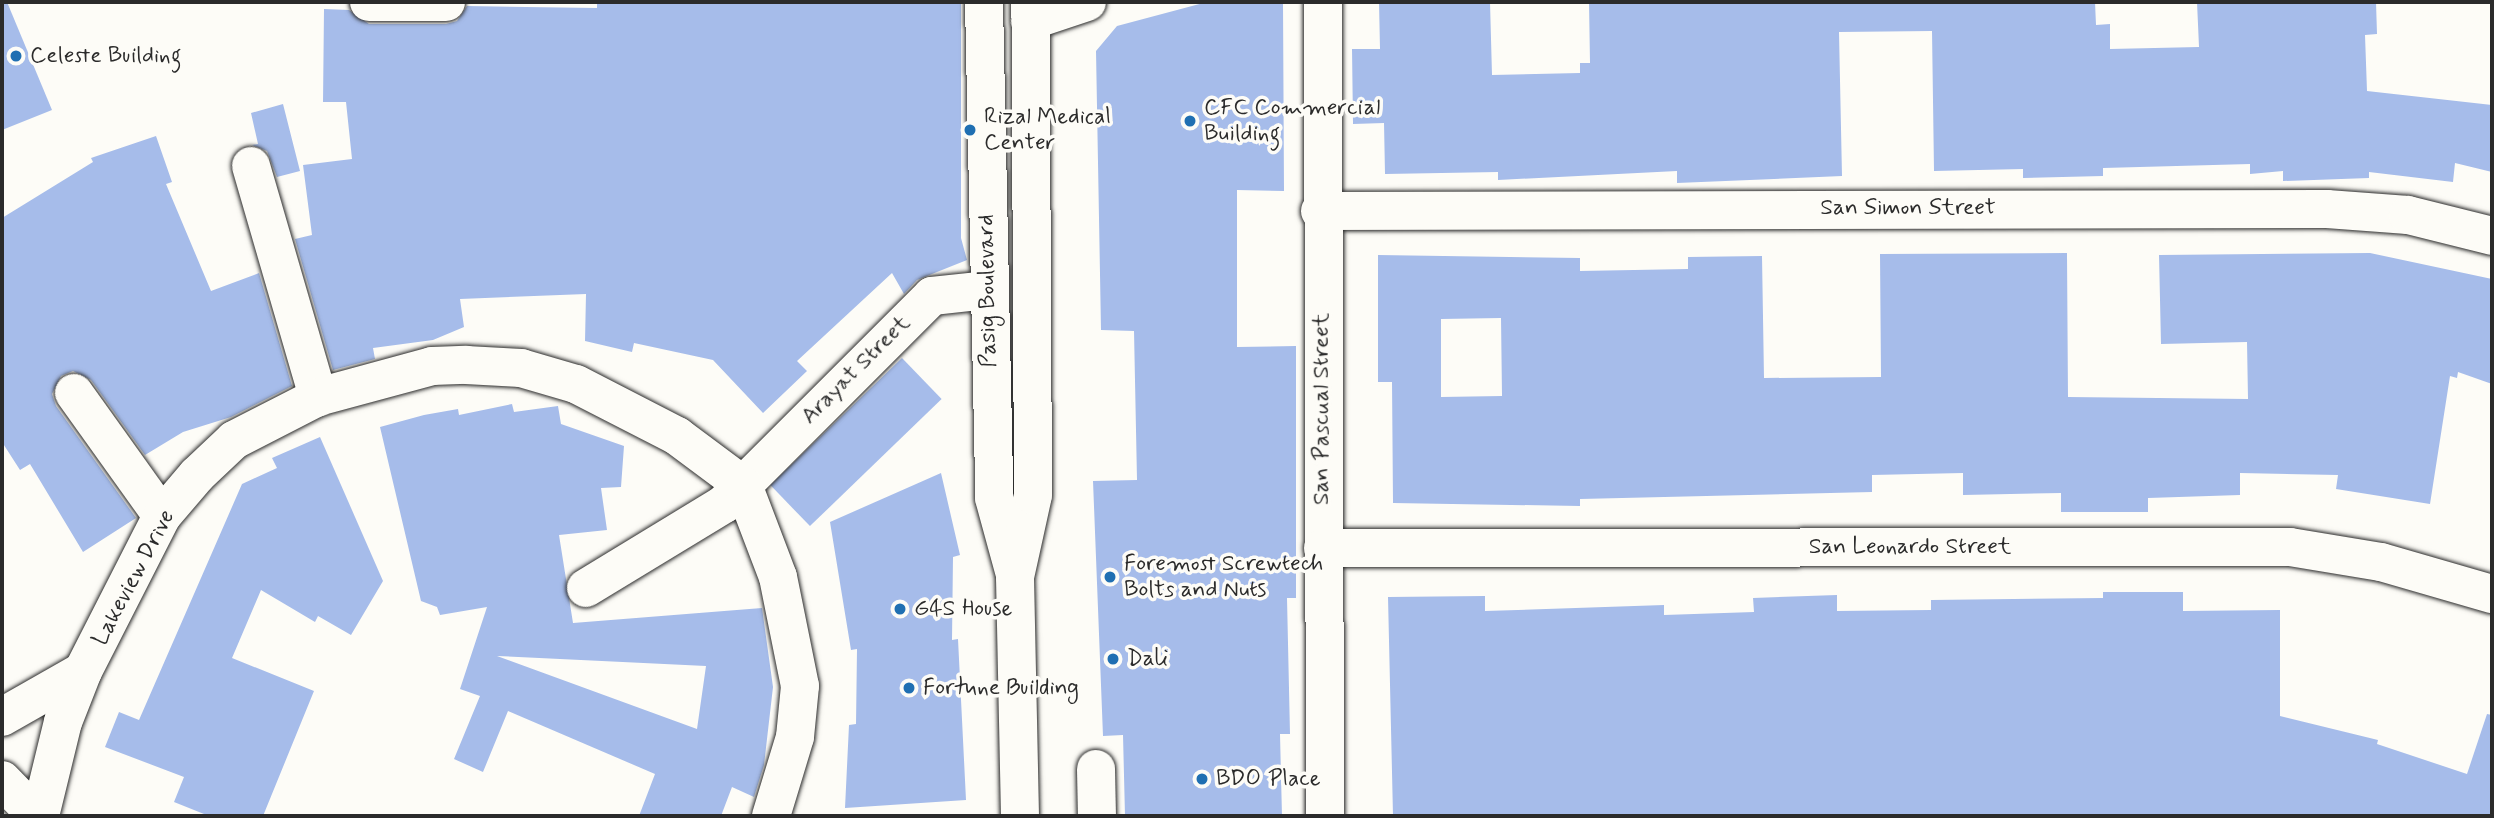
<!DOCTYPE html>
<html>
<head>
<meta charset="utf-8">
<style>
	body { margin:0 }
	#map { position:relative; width:2494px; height:818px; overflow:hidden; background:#fdfcf7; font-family:Mynerve,sans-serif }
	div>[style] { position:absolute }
	.building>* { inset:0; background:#a6bcea; transform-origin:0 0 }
	.roads { filter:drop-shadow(0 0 2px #2b2b2b) drop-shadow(0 0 2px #2b2b2b) }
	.minor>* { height:38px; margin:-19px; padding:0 19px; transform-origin:19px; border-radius:19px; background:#fdfcf7 }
	.major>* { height:38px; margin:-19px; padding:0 19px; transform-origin:19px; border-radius:19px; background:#fdfcf7 }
	.dots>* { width:19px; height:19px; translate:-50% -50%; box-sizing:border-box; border:4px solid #fdfcf7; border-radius:50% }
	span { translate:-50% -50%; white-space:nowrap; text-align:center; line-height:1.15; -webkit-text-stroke:7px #fdfcf7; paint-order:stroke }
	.poi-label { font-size:23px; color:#2b2b2b }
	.left { translate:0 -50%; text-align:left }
	.street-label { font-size:23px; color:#2b2b2b }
	.frame { position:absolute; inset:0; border:4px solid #2b2b2b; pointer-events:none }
</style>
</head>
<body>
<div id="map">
	<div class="building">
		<i style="clip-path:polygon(2px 2px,7px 2px,52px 110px,2px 130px)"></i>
		<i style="clip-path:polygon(597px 2px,961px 2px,961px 238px,967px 260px,917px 280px,904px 294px,892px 273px,797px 361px,807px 371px,763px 413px,713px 360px,634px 343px,632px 352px,585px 341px,586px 294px,460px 299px,464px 327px,433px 340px,373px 348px,375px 359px,333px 370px,295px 239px,312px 235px,303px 165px,352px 159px,346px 102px,323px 102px,324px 9px,349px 10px,369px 24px,446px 24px,457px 21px,467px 6px,597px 8px)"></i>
		<i style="clip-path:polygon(1207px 2px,1283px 2px,1284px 191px,1237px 190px,1237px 347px,1296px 346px,1296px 598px,1287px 598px,1290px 734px,1280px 734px,1282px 816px,1125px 816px,1123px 735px,1103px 736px,1093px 481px,1137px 480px,1134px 331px,1101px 330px,1096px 51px,1117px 26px)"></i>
		<i style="clip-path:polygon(1379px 2px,1490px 2px,1492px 75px,1580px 73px,1580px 63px,1590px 63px,1589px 2px,2095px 2px,2096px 25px,2110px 24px,2110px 49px,2199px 47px,2197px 2px,2376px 2px,2377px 34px,2365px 35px,2367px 91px,2492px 105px,2492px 172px,2455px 163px,2453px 182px,2369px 172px,2369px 178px,2283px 181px,2283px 171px,2250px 174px,2250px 164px,2103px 168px,2103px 176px,2023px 178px,2023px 169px,1934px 171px,1932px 31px,1839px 32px,1842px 176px,1677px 183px,1677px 171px,1498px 180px,1498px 172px,1385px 174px,1384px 123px,1353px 124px,1352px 49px,1380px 49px)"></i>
		<i style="clip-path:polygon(283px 104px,300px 171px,277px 177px,267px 151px,252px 145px,258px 144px,251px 113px)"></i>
		<i style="clip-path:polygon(156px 136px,172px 182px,166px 184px,211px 291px,259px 273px,292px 386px,231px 417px,183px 432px,145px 455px,91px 380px,73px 371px,61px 376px,52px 394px,56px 406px,136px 518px,83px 552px,30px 464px,20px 470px,2px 442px,2px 218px,93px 162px,91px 158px)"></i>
		<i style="clip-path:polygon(evenodd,2067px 253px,2068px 397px,2248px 399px,2247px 342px,2161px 344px,2159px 255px,2370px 253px,2492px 279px,2492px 384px,2458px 372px,2457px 378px,2450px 376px,2430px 504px,2336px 489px,2338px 475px,2240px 473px,2240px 495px,2148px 498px,2148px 512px,2061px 512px,2061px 493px,1963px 495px,1963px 473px,1872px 475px,1872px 492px,1580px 499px,1580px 506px,1393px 503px,1392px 382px,1378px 382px,1378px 255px,1580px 258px,1580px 271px,1688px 269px,1688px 257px,1762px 256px,1764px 378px,1881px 377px,1880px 254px,2067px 253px,1501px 318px,1502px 396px,1441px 397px,1441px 319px,1501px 318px)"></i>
		<i style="left:902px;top:358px;width:57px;height:183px;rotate:46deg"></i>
		<i style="clip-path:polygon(evenodd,512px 404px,514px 412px,558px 406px,561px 424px,624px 446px,621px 487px,601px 488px,607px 530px,559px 535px,573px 623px,762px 608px,773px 687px,764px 765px,754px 797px,732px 787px,721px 816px,639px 816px,655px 774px,508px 711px,483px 772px,454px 759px,480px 696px,460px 689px,487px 607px,440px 615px,437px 607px,421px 601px,380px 427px,424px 415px,458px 409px,459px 415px,512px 404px,497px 656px,706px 666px,697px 729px,497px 656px)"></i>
		<i style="clip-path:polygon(320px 437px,383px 581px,351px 635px,318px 616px,315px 622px,261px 590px,232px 658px,314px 691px,263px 816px,209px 816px,174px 802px,184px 777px,105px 747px,119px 712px,139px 720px,242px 484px,277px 468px,272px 458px)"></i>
		<i style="clip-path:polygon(941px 473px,960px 555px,953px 557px,952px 640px,958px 639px,966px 800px,845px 808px,849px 725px,856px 724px,857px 649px,851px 650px,830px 522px)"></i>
		<i style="clip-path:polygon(2103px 592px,2183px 592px,2183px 611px,2280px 610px,2280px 716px,2378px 740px,2377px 744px,2467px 774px,2487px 714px,2492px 715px,2492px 816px,1393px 816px,1388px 597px,1485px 596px,1485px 611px,1664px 605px,1664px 615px,1754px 612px,1753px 598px,1837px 595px,1837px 611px,1931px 610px,1931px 600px,2103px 598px)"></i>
	</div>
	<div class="roads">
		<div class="minor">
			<i style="left:369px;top:2px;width:77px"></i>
			<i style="left:1323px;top:2px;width:814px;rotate:89.86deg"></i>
			<i style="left:1030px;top:21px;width:60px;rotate:-18.4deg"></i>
			<i style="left:251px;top:166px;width:241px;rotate:73.8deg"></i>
			<i style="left:1320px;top:211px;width:1007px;rotate:-0.11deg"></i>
			<i style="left:2327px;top:209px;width:81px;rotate:4.2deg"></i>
			<i style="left:2408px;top:215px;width:87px;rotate:14deg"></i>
			<i style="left:74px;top:393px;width:151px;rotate:54.4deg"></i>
			<i style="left:1323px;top:548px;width:967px;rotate:-0.06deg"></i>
			<i style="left:2290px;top:547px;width:92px;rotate:9.4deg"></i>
			<i style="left:2381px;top:562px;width:116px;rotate:16.1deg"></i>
			<i style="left:586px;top:588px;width:162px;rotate:-31.3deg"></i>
			<i style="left:724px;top:504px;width:294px;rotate:-45deg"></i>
			<i style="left:932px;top:296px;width:55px;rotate:-6.2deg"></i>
			<i style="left:2px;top:717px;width:93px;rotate:-29.6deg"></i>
			<i style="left:1096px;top:769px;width:47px;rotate:88.8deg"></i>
			<i style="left:2px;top:780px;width:50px;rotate:45.8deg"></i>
			<i style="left:40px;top:816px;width:97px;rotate:-76.3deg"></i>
			<i style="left:63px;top:722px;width:55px;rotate:-68.6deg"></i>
			<i style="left:83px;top:671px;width:174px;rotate:-63deg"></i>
			<i style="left:162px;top:516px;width:54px;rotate:-49.5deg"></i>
			<i style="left:197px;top:475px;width:51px;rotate:-43.4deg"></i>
			<i style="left:234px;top:440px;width:94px;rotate:-27.1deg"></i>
			<i style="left:318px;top:397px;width:118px;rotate:-15.2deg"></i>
			<i style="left:432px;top:366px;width:34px;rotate:-2deg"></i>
			<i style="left:466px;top:365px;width:55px;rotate:3.1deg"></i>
			<i style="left:521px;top:368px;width:57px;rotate:16.2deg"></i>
			<i style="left:576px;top:384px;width:114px;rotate:27.2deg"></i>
			<i style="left:677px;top:436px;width:82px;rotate:36.6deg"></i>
			<i style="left:743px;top:485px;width:98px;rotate:69.2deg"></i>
			<i style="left:778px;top:577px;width:111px;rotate:78.6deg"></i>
			<i style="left:800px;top:686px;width:51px;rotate:95.6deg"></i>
			<i style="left:795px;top:737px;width:83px;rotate:106.9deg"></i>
		</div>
		<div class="major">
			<i style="left:984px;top:2px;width:496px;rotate:88.8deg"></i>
			<i style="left:994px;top:498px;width:76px;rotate:74.7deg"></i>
			<i style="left:1020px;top:816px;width:239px;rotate:-91.2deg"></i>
			<i style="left:1015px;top:577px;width:84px;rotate:-77.6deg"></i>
			<i style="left:1033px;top:495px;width:493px;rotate:-90.3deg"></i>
		</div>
	</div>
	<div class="dots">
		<i style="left:16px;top:56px;background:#1f6fb2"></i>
		<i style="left:1190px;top:121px;background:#1f6fb2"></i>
		<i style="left:970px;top:130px;background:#1f6fb2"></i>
		<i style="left:1110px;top:577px;background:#1f6fb2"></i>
		<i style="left:900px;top:609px;background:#1f6fb2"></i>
		<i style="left:1113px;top:659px;background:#1f6fb2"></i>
		<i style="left:909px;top:688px;background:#1f6fb2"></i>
		<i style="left:1202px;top:779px;background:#1f6fb2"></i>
	</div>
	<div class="poi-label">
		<span class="left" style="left:30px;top:56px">Celeste Building</span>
		<span class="left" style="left:1204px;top:121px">CFC Commercial<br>Building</span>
		<span class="left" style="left:984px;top:130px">Rizal Medical<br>Center</span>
		<span class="left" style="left:1124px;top:577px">Foremost Screwtech<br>Bolts and Nuts</span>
		<span class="left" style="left:914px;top:609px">G4S House</span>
		<span class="left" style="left:1127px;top:659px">Dali</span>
		<span class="left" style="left:923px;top:688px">Fortune Building</span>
		<span class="left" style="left:1216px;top:779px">BDO Place</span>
	</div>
	<div class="street-label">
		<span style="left:1908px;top:208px">San Simon Street</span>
		<span style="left:988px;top:291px;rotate:-91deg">Pasig Boulevard</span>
		<span style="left:856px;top:370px;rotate:-45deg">Arayat Street</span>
		<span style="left:1322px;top:409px;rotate:-90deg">San Pascual Street</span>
		<span style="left:1910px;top:547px">San Leonardo Street</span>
		<span style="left:134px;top:578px;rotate:-62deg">Lakeview Drive</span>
	</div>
	<div class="frame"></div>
</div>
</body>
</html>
